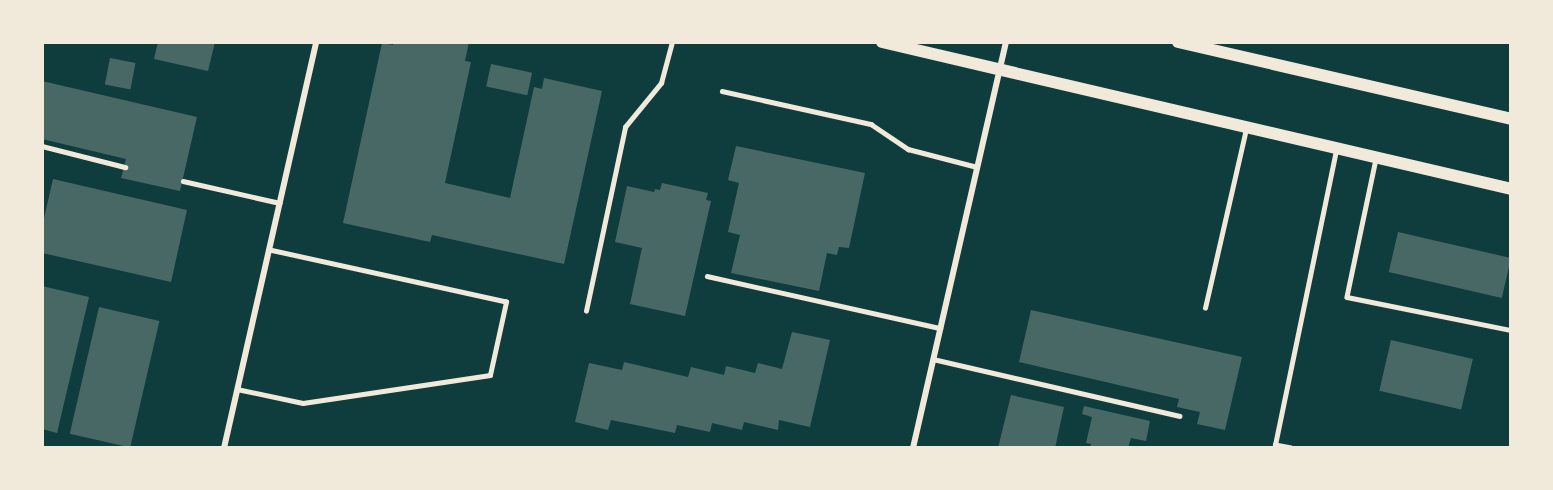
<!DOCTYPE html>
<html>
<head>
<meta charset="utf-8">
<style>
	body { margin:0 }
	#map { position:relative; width:1553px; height:490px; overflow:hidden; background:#0f3d3e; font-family:Jost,sans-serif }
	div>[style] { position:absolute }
	.building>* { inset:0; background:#486865; transform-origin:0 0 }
	.service>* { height:4.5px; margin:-2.25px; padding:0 2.25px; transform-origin:2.25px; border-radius:2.25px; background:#f1e9da }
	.minor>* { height:6px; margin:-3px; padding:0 3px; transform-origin:3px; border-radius:3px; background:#f1e9da }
	.secondary>* { height:12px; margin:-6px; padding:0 6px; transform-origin:6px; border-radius:6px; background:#f1e9da }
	span { translate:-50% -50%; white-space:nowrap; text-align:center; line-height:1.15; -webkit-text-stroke:4.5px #f1e9da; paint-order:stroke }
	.frame { position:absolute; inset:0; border:44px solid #f1e9da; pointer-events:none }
</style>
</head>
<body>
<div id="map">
	<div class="building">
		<i style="clip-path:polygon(158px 42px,215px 42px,208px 71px,154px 59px)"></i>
		<i style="clip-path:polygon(393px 42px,469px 42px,465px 61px,471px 62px,445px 183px,510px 198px,534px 87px,542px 89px,544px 78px,602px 91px,564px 264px,432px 235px,430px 242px,343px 223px,382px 43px,393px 45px)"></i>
		<i style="left:110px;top:58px;width:26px;height:27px;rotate:11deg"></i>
		<i style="left:491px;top:64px;width:42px;height:23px;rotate:12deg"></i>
		<i style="clip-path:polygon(42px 81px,197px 117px,180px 191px,121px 178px,126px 159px,42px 139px)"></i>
		<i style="clip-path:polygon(736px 146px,865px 173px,849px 248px,839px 247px,837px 255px,827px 253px,819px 291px,731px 273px,740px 235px,728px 232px,739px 183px,728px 180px)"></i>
		<i style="clip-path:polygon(53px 179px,187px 210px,171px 282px,42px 253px,42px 227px)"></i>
		<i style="clip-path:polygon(662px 183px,708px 193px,706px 200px,711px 201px,685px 316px,630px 304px,642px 248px,615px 242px,627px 186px,654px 192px,655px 189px,660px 190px)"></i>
		<i style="left:1398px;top:232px;width:116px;height:41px;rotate:13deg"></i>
		<i style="clip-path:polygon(42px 286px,89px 297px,57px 433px,42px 429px)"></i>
		<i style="left:99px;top:307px;width:62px;height:130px;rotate:13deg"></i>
		<i style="clip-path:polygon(1031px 310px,1242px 357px,1225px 430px,1197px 424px,1200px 412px,1177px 407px,1179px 399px,1019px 362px)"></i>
		<i style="clip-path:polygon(792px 332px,830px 340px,810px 427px,779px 420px,778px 430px,744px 422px,742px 430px,712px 423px,710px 432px,677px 425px,675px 433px,611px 420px,608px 430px,575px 422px,589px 363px,622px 370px,624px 362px,688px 377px,691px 367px,724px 375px,726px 366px,755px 373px,758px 363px,782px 369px)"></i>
		<i style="left:1391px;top:340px;width:84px;height:52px;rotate:13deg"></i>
		<i style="clip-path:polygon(1011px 395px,1064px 407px,1055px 448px,998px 448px)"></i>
		<i style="clip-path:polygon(1084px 406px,1150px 421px,1146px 441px,1131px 438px,1128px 448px,1090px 448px,1091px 444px,1086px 443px,1092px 417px,1082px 414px)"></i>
	</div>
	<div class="service">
		<i style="left:722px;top:91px;width:153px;rotate:12.5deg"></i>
		<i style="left:871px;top:124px;width:45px;rotate:34deg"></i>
		<i style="left:908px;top:149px;width:71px;rotate:14.6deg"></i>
		<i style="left:42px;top:146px;width:86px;rotate:14.2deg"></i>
		<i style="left:1376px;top:159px;width:141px;rotate:101.9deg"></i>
		<i style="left:1347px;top:297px;width:167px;rotate:11.4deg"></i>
		<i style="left:183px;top:181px;width:99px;rotate:12.8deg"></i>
		<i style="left:707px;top:276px;width:239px;rotate:12.6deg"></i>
		<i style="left:1205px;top:308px;width:184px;rotate:-77.1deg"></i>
		<i style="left:586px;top:311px;width:188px;rotate:-78deg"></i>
		<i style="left:625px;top:127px;width:57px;rotate:-50.7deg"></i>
		<i style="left:661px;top:83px;width:42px;rotate:-75deg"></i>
		<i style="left:933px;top:359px;width:253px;rotate:13deg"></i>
		<i style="left:237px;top:389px;width:67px;rotate:12deg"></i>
		<i style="left:303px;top:403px;width:189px;rotate:-8.5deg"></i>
		<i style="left:490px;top:375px;width:75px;rotate:-77.6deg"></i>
		<i style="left:506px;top:302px;width:243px;rotate:-167.6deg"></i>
		<i style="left:1291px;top:448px;width:16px;rotate:-169deg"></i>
		<i style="left:1275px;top:445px;width:301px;rotate:-78.3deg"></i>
	</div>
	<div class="minor">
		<i style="left:224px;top:448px;width:416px;rotate:-77.2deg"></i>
		<i style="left:913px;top:448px;width:417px;rotate:-77.1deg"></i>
	</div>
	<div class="secondary">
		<i style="left:882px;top:42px;width:646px;rotate:13.15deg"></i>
		<i style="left:1178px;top:42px;width:342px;rotate:13deg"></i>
	</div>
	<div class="frame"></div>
</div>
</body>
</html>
